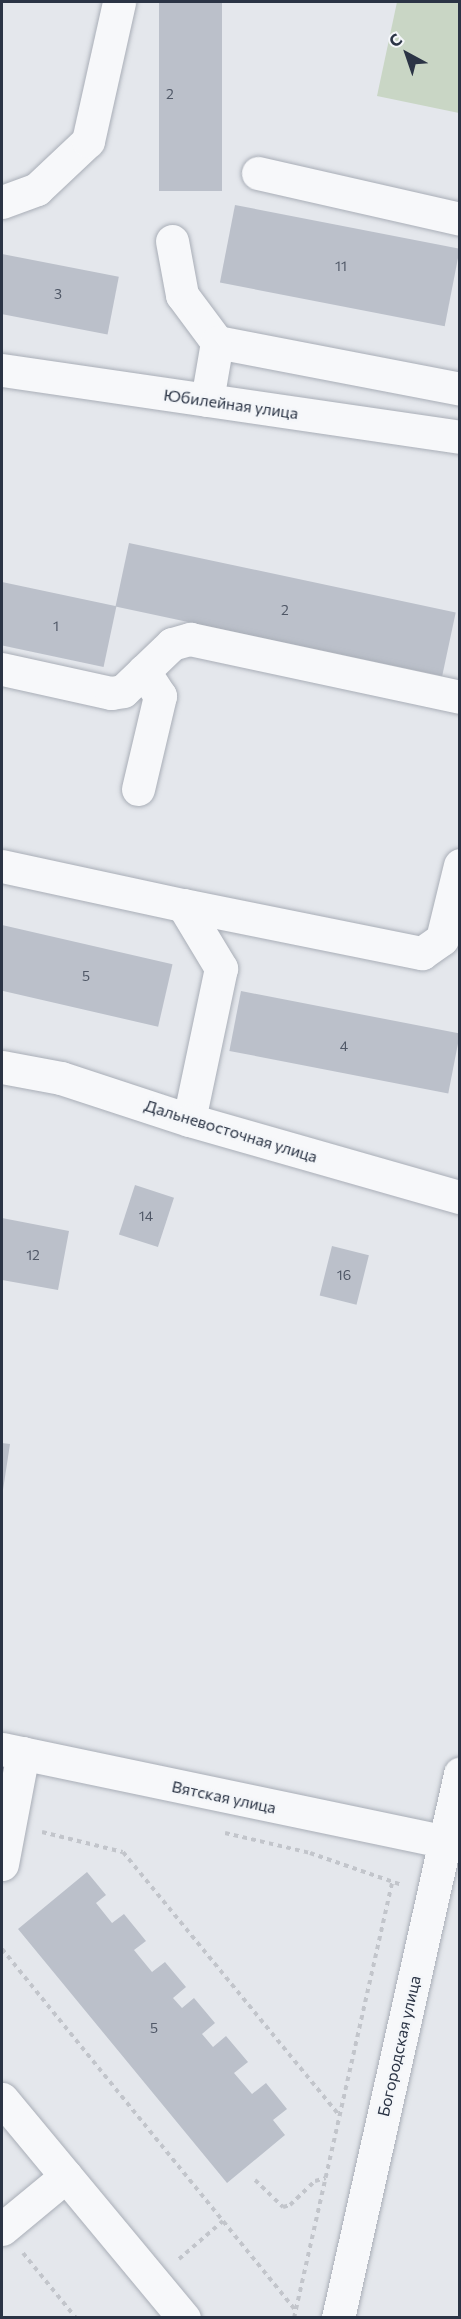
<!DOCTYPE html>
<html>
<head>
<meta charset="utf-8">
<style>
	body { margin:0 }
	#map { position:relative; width:461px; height:2319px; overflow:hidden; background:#e4e7ec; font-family:Commissioner,sans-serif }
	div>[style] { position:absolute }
	.green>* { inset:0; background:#c9d6c5 }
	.building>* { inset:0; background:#bbc0ca; transform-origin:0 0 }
	.path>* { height:4px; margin-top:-2px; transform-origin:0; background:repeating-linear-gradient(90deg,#c2c5cb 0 4.5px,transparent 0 9px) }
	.roads { filter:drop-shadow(0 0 2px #a9aeb7) drop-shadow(0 0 2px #a9aeb7) }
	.minor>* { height:33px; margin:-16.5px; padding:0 16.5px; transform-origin:16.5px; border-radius:16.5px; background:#f7f8fa }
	span { translate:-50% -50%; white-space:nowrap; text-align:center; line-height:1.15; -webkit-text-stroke:4.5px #f4f6f9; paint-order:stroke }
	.number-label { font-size:14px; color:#4f5766 }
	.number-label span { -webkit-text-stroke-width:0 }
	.street-label { font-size:16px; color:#2b3445 }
	.frame { position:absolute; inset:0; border:3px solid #2b3445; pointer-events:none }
	.north { position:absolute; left:377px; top:24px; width:60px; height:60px; -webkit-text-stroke:4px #f4f6f9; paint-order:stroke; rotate:320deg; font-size:16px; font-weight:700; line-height:24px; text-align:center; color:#2b3445 }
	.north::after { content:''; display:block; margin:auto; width:21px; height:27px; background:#2b3445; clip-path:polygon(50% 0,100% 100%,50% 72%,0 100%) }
</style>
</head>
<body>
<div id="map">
	<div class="green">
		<i style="clip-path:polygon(397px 2px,459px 2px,459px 113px,377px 96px)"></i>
	</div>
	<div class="building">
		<i style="left:159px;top:2px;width:63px;height:189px"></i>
		<i style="left:235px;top:205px;width:229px;height:79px;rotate:11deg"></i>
		<i style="left:2px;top:254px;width:119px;height:59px;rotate:11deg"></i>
		<i style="left:129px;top:543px;width:334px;height:65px;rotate:12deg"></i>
		<i style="left:2px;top:582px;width:117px;height:62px;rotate:12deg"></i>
		<i style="left:2px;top:925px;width:175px;height:64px;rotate:13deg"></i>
		<i style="left:241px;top:991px;width:223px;height:61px;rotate:11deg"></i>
		<i style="left:135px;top:1185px;width:41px;height:52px;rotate:18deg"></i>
		<i style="clip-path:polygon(2px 1218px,69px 1231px,58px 1290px,2px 1280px)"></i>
		<i style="left:332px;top:1246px;width:38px;height:51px;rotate:14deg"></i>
		<i style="clip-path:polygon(2px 1443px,10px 1444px,3px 1490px,2px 1489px)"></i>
		<i style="clip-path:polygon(87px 1872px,106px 1895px,96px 1903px,112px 1923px,124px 1914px,146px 1941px,134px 1950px,152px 1972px,165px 1962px,186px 1987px,173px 1998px,182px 2008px,194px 1998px,215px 2023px,202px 2034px,213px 2047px,226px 2036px,248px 2062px,234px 2073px,252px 2094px,266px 2083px,287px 2109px,273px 2120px,285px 2135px,227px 2183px,18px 1929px)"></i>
	</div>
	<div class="path">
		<i style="left:42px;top:1832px;width:83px;rotate:13.9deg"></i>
		<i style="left:123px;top:1852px;width:342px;rotate:50.6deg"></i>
		<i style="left:225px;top:1833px;width:87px;rotate:13.2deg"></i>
		<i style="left:310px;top:1853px;width:97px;rotate:19.2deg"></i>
		<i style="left:2px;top:1949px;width:466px;rotate:50.9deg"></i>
		<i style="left:255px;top:2180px;width:39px;rotate:44deg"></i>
		<i style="left:283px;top:2207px;width:7px;rotate:-16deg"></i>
		<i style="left:290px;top:2205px;width:35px;rotate:-44deg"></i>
		<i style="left:315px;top:2181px;width:11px;rotate:-15deg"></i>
		<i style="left:23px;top:2253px;width:84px;rotate:50.8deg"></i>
		<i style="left:179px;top:2259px;width:58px;rotate:-40.8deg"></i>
		<i style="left:294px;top:2318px;width:446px;rotate:-77.3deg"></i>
	</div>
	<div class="roads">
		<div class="minor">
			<i style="left:258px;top:173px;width:207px;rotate:12.8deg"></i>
			<i style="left:2px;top:202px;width:37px;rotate:-20deg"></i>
			<i style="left:37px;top:189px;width:70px;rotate:-43.3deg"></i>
			<i style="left:88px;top:141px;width:142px;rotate:-77.4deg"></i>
			<i style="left:172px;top:241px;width:55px;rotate:79.5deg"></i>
			<i style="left:182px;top:295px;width:59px;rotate:53.3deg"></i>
			<i style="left:2px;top:370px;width:463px;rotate:8.3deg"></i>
			<i style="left:207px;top:400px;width:59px;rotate:-80.2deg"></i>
			<i style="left:217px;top:342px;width:248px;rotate:10.9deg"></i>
			<i style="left:2px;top:669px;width:112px;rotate:12.4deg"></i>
			<i style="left:111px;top:693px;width:12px;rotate:-9deg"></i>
			<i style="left:123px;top:691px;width:68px;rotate:-43.8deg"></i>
			<i style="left:172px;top:644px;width:19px;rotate:-16deg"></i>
			<i style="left:190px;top:639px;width:276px;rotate:12.1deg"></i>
			<i style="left:138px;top:789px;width:96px;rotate:-76.7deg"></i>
			<i style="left:160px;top:696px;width:30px;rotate:-123deg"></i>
			<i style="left:2px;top:866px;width:185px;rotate:12.2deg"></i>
			<i style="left:183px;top:905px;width:74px;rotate:58.9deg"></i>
			<i style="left:221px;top:968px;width:155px;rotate:101.9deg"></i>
			<i style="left:183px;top:905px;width:244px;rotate:11.4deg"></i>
			<i style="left:422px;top:953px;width:24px;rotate:-35deg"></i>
			<i style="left:442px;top:939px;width:76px;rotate:-76.3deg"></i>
			<i style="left:2px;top:1067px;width:60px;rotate:10.6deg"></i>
			<i style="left:61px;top:1078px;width:135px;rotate:18.2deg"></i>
			<i style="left:189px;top:1120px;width:282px;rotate:15.9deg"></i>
			<i style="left:2px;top:1749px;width:455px;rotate:11.8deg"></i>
			<i style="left:2px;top:1864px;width:113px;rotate:-79.3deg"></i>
			<i style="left:2px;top:2099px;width:285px;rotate:50.3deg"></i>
			<i style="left:2px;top:2229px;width:83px;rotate:-39.6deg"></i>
			<i style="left:338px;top:2318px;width:558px;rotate:-77.36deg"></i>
		</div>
	</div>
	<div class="number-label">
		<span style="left:170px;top:94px">2</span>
		<span style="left:341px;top:266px">11</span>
		<span style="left:58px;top:294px">3</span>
		<span style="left:285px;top:610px">2</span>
		<span style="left:56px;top:626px">1</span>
		<span style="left:86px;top:976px">5</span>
		<span style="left:344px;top:1046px">4</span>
		<span style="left:146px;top:1216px">14</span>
		<span style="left:33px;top:1255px">12</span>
		<span style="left:344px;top:1275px">16</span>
		<span style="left:154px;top:2028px">5</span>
	</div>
	<div class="street-label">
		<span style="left:231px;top:404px;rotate:8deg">Юбилейная улица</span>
		<span style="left:231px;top:1131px;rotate:17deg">Дальневосточная улица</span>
		<span style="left:224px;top:1797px;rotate:12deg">Вятская улица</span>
		<span style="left:399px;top:2046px;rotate:-77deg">Богородская улица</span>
	</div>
	<div class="frame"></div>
	<div class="north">С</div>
</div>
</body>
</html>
